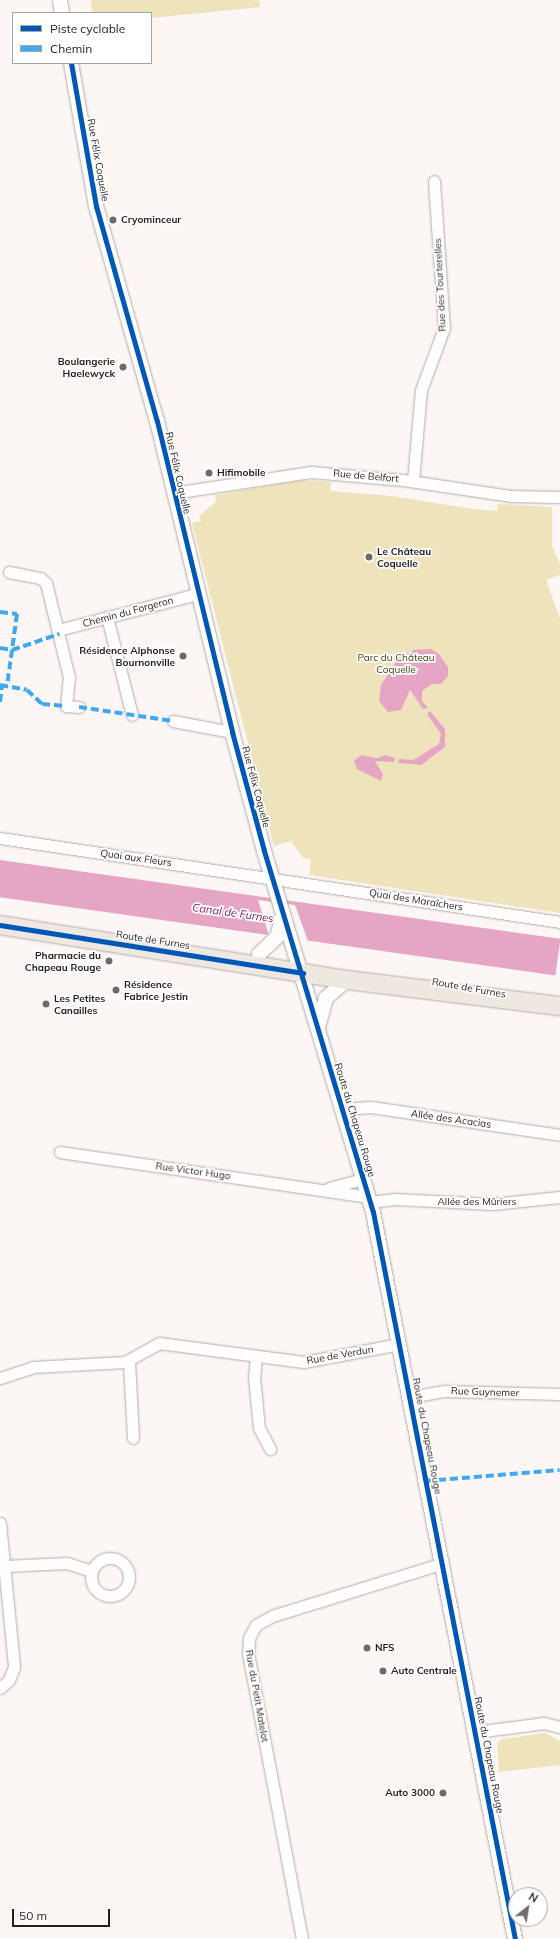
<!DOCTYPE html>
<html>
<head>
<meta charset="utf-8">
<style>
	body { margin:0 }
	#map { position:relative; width:560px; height:1939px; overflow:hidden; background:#fcf6f4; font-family:Mulish,sans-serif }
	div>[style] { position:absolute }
	.green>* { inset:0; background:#efe3bb }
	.water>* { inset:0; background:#e5a6c6; transform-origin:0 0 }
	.pier>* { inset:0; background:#fcf6f4 }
	.roads { filter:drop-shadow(0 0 1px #b2adab) drop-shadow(0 0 1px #b2adab) }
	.minor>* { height:11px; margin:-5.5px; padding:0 5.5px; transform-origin:5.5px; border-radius:5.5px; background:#fffefd }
	.minor>.ring { margin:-5.5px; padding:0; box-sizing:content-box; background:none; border:11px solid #fffefd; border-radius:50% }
	.tertiary>* { height:14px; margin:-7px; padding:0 7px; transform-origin:7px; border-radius:7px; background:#fffefd }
	.primary>* { height:18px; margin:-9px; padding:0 9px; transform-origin:9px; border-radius:9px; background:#eee8e1 }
	.quiet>* { height:4px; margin-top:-2px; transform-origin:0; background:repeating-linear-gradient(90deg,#3fa9f5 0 8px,transparent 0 12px) }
	.cycleway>* { height:5px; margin:-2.5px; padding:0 2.5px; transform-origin:2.5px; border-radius:2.5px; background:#0057b8 }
	.dots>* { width:11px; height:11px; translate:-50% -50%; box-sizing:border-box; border:2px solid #fff; border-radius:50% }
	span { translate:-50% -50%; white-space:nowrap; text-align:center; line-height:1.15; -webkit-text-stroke:3.5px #fff; paint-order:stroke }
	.street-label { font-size:10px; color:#251f1d }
	.poi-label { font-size:10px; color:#251f1d; font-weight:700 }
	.left { translate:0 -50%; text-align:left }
	.right { translate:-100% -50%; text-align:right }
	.park-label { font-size:10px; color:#473d13 }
	.water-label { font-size:11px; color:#892262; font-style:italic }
	.legend { position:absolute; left:12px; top:12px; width:140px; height:52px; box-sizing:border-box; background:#fff; border:1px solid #a8a5a5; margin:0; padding:5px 7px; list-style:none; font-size:12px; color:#251f1d }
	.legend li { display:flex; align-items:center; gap:8px; height:20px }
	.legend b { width:20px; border:1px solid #a8a5a5 }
	.north { position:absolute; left:508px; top:1887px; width:40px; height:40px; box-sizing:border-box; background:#fff; border:1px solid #a8a5a5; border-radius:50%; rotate:30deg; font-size:11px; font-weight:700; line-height:16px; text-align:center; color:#251f1d }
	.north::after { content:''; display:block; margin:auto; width:14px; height:18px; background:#706a68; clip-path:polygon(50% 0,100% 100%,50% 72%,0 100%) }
	.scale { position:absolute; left:12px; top:1909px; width:98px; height:18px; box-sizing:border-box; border:2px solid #251f1d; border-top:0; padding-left:5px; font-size:12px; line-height:14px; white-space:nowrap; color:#251f1d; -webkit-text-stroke:3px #fff; paint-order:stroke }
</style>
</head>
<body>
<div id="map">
	<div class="green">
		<i style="clip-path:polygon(91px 0,259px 0,260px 7px,151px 18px,151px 13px,92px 13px)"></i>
		<i style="clip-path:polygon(303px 480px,331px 482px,330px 491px,392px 496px,472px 509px,497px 511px,498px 504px,552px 507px,552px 546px,560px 564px,560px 575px,546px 580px,560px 619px,560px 913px,309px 875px,311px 859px,303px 858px,291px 841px,274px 846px,192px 523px,201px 521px,199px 516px,216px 502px,215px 495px)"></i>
		<i style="clip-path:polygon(545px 1733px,560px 1741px,560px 1765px,499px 1772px,497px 1743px,502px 1739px)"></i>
	</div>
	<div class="water">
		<i style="clip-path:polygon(414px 650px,431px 649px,439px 654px,448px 667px,448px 676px,441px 684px,432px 684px,422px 691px,422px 701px,428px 708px,423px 709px,410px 690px,401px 710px,388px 712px,379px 701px,381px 685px,398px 659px)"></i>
		<i style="clip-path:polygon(430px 711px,445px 729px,445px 747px,421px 765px,398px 763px,399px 759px,413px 760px,439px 744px,441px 734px,427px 714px)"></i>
		<i style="clip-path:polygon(361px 755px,377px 758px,386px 755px,395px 758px,394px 762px,375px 761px,383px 774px,381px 781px,357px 769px,354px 761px)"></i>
		<i style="left:0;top:860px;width:566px;height:37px;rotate:8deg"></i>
	</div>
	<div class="pier">
		<i style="clip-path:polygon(258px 900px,295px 905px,308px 941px,269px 936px)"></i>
	</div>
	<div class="roads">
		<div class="minor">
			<i style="left:413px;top:481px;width:91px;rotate:-85deg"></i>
			<i style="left:421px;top:390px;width:66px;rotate:-69.6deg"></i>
			<i style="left:444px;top:328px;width:147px;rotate:-93.9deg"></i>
			<i style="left:173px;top:493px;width:140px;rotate:-8.7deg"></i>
			<i style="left:311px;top:472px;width:92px;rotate:5deg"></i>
			<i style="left:403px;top:480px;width:110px;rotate:8.4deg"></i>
			<i style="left:512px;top:496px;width:48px;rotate:1.2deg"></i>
			<i style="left:9px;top:572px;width:32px;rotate:11deg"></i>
			<i style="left:40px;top:578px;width:8px;rotate:40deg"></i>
			<i style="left:46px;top:583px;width:97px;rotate:76.3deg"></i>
			<i style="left:69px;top:677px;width:29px;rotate:96deg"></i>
			<i style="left:66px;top:706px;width:13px;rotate:4deg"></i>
			<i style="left:107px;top:617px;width:101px;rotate:75.7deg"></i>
			<i style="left:58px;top:630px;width:144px;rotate:-14.5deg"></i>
			<i style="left:173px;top:721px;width:60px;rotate:10.6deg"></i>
			<i style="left:0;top:838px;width:566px;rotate:8.53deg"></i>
			<i style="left:342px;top:1109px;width:29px;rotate:-4deg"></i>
			<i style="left:371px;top:1107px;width:191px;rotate:8.4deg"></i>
			<i style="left:60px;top:1152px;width:312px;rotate:8.3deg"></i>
			<i style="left:329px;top:1188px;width:35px;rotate:-15deg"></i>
			<i style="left:370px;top:1202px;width:25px;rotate:-7deg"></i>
			<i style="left:395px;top:1199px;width:98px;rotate:2.9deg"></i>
			<i style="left:493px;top:1204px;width:67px;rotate:-6deg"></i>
			<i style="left:256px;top:1356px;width:21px;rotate:95deg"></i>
			<i style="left:254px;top:1377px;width:51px;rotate:84.4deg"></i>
			<i style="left:259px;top:1428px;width:24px;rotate:62deg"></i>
			<i style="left:129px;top:1361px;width:77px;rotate:87deg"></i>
			<i style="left:0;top:1378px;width:35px;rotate:-18deg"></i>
			<i style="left:33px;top:1367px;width:92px;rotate:-3.1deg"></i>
			<i style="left:125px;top:1362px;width:39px;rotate:-29deg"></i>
			<i style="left:159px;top:1343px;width:146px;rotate:7.5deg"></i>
			<i style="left:304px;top:1362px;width:97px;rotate:-10.7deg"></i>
			<i style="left:410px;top:1397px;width:35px;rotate:-10deg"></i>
			<i style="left:444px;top:1391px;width:116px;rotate:1.5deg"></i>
			<i style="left:0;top:1523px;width:145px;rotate:84.4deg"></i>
			<i style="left:14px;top:1667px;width:14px;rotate:111deg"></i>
			<i style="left:9px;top:1680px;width:12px;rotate:138deg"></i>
			<i class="ring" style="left:91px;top:1558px;width:27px;height:27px"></i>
			<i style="left:5px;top:1566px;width:62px;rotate:-2.8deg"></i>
			<i style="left:67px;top:1563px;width:26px;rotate:18deg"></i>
			<i style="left:475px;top:1732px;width:70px;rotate:-7.4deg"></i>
			<i style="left:544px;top:1723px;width:16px;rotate:14deg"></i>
			<i style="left:302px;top:1939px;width:290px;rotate:-100.7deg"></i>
			<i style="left:248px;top:1654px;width:16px;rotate:-86deg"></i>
			<i style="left:249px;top:1638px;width:15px;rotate:-62deg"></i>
			<i style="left:256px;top:1625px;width:18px;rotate:-29deg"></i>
			<i style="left:272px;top:1616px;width:179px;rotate:-17.2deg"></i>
		</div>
		<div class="tertiary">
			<i style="left:60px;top:0;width:13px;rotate:81deg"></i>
			<i style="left:71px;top:63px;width:145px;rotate:80.1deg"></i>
			<i style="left:96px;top:206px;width:223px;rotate:74.2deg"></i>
			<i style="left:157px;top:421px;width:320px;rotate:76.4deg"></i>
			<i style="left:232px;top:732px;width:123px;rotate:74.9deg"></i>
			<i style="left:264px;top:851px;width:377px;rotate:73.2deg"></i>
			<i style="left:373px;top:1212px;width:741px;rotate:78.95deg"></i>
			<i style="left:259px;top:954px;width:25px;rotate:-43deg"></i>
			<i style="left:277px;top:937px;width:23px;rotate:-75deg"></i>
			<i style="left:319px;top:1024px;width:27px;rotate:-75deg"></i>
			<i style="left:326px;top:998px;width:28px;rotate:-41deg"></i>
		</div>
		<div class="primary">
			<i style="left:0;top:925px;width:351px;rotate:9deg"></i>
			<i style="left:347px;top:980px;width:215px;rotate:7deg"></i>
		</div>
	</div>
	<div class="quiet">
		<i style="left:0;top:612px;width:17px;rotate:7deg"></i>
		<i style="left:17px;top:614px;width:73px;rotate:97.9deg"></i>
		<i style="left:0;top:648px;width:12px;rotate:9deg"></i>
		<i style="left:12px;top:650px;width:50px;rotate:-18.8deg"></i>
		<i style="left:0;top:685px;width:27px;rotate:10deg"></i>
		<i style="left:27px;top:690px;width:21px;rotate:43deg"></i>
		<i style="left:42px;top:704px;width:24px;rotate:5deg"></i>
		<i style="left:0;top:702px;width:16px;rotate:-83deg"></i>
		<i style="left:79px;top:707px;width:95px;rotate:8.5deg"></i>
		<i style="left:426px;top:1481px;width:134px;rotate:-4.7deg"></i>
	</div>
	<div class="cycleway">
		<i style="left:71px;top:63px;width:145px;rotate:80.1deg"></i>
		<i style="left:96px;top:206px;width:223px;rotate:74.2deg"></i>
		<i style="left:157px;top:421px;width:320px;rotate:76.4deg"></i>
		<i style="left:232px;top:732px;width:123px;rotate:74.9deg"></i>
		<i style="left:264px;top:851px;width:377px;rotate:73.2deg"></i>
		<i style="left:373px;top:1212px;width:741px;rotate:78.95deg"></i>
		<i style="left:0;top:925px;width:307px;rotate:9deg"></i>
	</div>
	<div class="dots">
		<i style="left:113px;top:220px;background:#706a68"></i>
		<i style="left:123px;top:367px;background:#706a68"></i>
		<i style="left:209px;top:473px;background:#706a68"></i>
		<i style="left:369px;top:557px;background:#706a68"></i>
		<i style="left:183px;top:656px;background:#706a68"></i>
		<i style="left:109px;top:961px;background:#706a68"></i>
		<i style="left:116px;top:990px;background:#706a68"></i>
		<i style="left:46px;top:1004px;background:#706a68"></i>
		<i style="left:367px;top:1648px;background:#706a68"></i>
		<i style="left:383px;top:1671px;background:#706a68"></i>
		<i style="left:443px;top:1793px;background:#706a68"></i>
	</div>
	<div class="street-label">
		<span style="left:98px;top:160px;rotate:80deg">Rue Félix Coquelle</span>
		<span style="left:440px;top:285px;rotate:-93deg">Rue des Tourterelles</span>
		<span style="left:178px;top:473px;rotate:77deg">Rue Félix Coquelle</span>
		<span style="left:366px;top:476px;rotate:5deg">Rue de Belfort</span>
		<span style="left:128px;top:612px;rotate:-15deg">Chemin du Forgeron</span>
		<span style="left:256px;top:787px;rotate:75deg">Rue Félix Coquelle</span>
		<span style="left:136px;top:858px;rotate:8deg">Quai aux Fleurs</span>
		<span style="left:416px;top:900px;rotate:9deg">Quai des Maraîchers</span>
		<span style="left:153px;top:940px;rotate:9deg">Route de Furnes</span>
		<span style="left:469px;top:988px;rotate:10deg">Route de Furnes</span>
		<span style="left:451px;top:1119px;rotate:8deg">Allée des Acacias</span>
		<span style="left:355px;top:1120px;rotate:73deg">Route du Chapeau Rouge</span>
		<span style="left:193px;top:1171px;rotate:8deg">Rue Victor Hugo</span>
		<span style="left:477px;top:1202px">Allée des Mûriers</span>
		<span style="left:340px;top:1355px;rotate:-10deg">Rue de Verdun</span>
		<span style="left:485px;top:1392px;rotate:2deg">Rue Guynemer</span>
		<span style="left:427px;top:1436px;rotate:79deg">Route du Chapeau Rouge</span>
		<span style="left:257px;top:1696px;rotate:80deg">Rue du Petit Matelot</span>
		<span style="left:489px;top:1755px;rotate:79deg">Route du Chapeau Rouge</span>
	</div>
	<div class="poi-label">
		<span class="left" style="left:121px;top:220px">Cryominceur</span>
		<span class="right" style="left:115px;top:367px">Boulangerie<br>Haelewyck</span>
		<span class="left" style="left:217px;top:473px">Hifimobile</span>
		<span class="left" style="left:377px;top:557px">Le Château<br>Coquelle</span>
		<span class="right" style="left:175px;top:656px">Résidence Alphonse<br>Bournonville</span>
		<span class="right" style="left:101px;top:961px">Pharmacie du<br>Chapeau Rouge</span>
		<span class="left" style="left:124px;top:990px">Résidence<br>Fabrice Jestin</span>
		<span class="left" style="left:54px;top:1004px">Les Petites<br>Canailles</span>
		<span class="left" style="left:375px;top:1648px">NFS</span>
		<span class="left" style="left:391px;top:1671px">Auto Centrale</span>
		<span class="right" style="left:435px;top:1793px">Auto 3000</span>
	</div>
	<div class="park-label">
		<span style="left:396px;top:663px">Parc du Château<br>Coquelle</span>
	</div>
	<div class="water-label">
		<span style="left:233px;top:913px;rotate:8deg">Canal de Furnes</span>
	</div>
	<ul class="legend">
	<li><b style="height:5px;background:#0057b8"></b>Piste cyclable</li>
	<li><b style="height:5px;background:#3fa9f5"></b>Chemin</li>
	</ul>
	<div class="north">N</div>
	<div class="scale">50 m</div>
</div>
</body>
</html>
